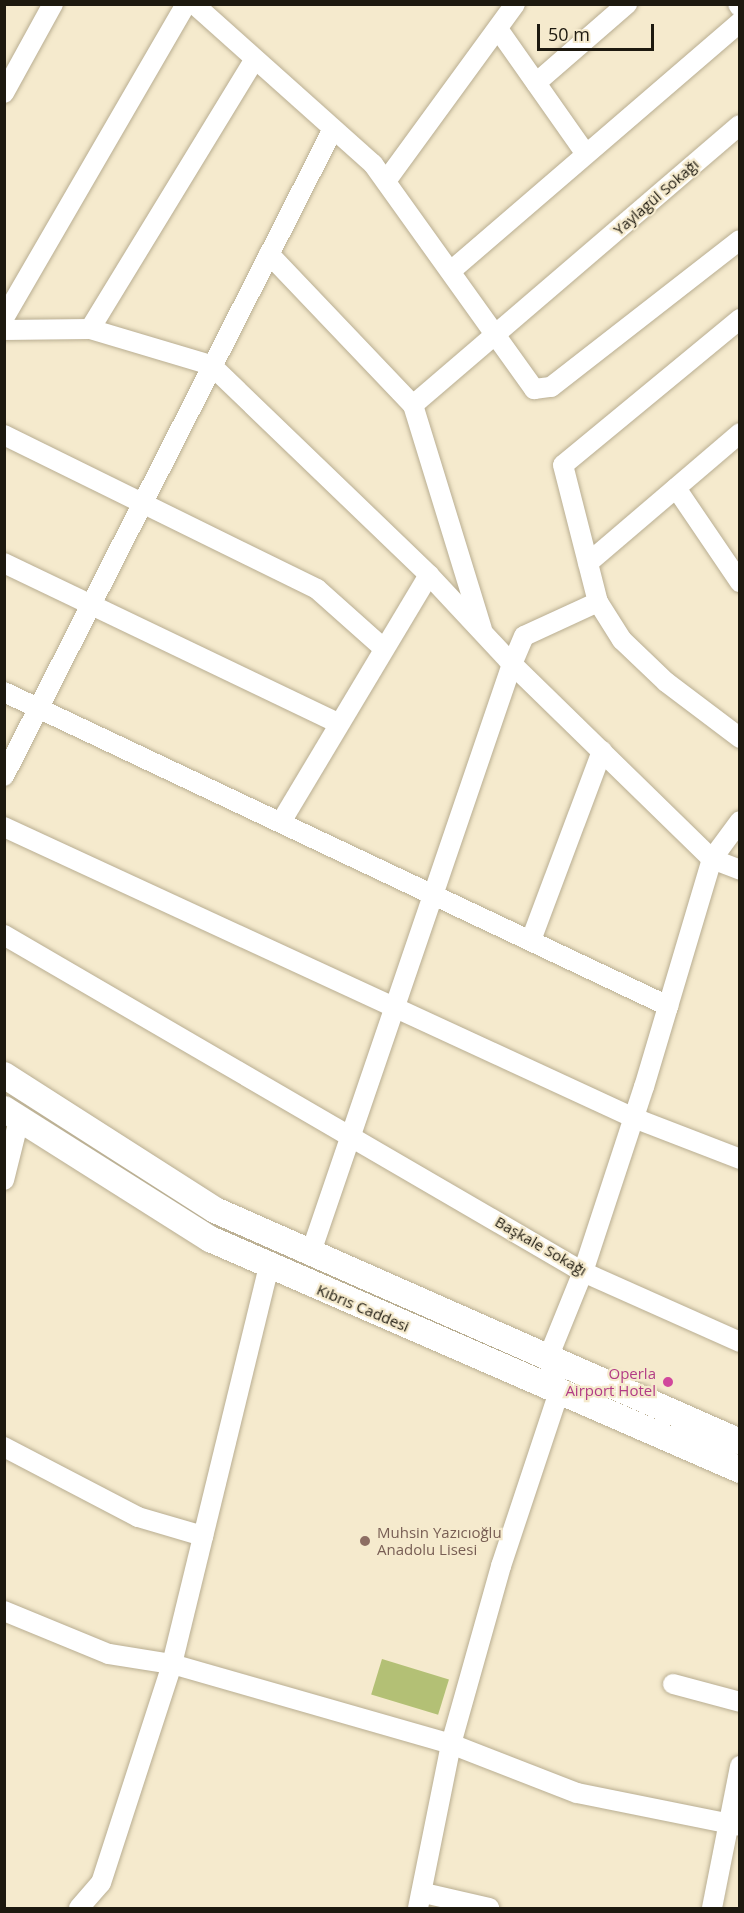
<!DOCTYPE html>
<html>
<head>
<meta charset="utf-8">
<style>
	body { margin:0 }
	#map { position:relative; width:744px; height:1913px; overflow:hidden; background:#f5eacd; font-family:"Open Sans",sans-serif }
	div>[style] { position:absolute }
	.green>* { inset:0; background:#b3c075; transform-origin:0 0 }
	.roads { filter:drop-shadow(0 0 2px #b9ae92) drop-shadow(0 0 2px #b9ae92) }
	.minor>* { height:20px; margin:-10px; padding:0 10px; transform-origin:10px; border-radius:10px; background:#fff }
	.major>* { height:26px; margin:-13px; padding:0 13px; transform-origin:13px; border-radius:13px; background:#fff }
	.dots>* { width:16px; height:16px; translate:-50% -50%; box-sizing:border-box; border:3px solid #f5eacd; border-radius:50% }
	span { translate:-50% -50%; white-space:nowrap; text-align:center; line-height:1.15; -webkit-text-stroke:4.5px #f5eacd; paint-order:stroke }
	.street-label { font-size:15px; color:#1d190f }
	.hotel-label { font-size:15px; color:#b23c85 }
	.right { translate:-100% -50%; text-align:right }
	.education-label { font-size:15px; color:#785e54 }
	.left { translate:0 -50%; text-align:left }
	.frame { position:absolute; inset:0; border:6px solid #1d190f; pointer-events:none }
	.scale { position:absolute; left:537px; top:24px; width:117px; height:27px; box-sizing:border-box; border:3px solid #1d190f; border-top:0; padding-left:8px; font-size:18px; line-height:21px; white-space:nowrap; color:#1d190f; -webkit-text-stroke:4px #f5eacd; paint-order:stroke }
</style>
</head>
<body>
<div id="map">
	<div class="green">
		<i style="left:382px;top:1659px;width:70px;height:37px;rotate:17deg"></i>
	</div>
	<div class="roads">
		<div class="minor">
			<i style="left:194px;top:4px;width:240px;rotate:41.8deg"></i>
			<i style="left:373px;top:164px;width:277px;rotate:54.4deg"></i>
			<i style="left:534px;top:389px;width:17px;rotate:-7deg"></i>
			<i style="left:551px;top:387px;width:239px;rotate:-37.9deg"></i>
			<i style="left:738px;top:4px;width:4px;rotate:56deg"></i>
			<i style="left:498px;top:29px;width:151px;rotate:54.9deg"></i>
			<i style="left:536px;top:83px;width:121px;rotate:-41deg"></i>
			<i style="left:4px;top:93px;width:102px;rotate:-61.2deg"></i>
			<i style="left:386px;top:181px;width:219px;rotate:-53.9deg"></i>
			<i style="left:269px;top:254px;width:209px;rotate:46.4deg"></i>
			<i style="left:413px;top:405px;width:234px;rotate:72.9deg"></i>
			<i style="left:452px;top:270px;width:380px;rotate:-40.7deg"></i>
			<i style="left:4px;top:318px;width:363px;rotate:-59.9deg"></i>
			<i style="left:740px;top:319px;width:229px;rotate:140.5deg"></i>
			<i style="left:563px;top:465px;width:141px;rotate:75.7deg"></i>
			<i style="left:598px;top:602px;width:45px;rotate:57.7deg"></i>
			<i style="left:622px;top:640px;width:61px;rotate:43.7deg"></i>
			<i style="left:666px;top:682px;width:93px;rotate:37.1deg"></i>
			<i style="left:90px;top:329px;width:315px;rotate:-58.6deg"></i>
			<i style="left:4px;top:330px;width:86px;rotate:-0.7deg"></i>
			<i style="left:90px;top:329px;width:126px;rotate:16.6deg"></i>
			<i style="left:211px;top:365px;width:303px;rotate:43.9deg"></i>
			<i style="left:429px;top:575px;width:122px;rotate:47deg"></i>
			<i style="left:512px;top:664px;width:621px;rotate:108.87deg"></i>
			<i style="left:413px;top:405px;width:430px;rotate:-40.6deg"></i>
			<i style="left:4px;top:435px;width:349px;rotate:26.2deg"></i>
			<i style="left:317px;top:589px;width:87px;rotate:41.7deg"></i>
			<i style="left:676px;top:488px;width:114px;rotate:55.8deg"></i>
			<i style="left:4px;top:563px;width:370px;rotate:25.6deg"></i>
			<i style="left:588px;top:563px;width:200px;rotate:-40.5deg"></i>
			<i style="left:598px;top:602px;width:81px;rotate:155.3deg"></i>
			<i style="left:524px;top:636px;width:30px;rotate:113deg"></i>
			<i style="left:512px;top:664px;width:279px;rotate:44.3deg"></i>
			<i style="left:712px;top:859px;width:30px;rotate:21deg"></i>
			<i style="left:4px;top:692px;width:735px;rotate:25.31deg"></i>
			<i style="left:4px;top:776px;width:724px;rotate:-63.05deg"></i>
			<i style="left:281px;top:822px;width:288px;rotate:-59.1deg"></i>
			<i style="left:4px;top:827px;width:694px;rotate:24.79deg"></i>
			<i style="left:634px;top:1118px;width:114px;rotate:21.1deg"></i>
			<i style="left:4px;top:935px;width:670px;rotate:30.2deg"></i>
			<i style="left:583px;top:1272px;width:172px;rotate:24deg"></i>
			<i style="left:531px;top:940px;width:202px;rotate:-69.4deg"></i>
			<i style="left:4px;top:1180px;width:62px;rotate:-76deg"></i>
			<i style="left:4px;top:1447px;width:151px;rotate:27.6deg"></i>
			<i style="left:138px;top:1517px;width:68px;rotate:16.3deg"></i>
			<i style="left:4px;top:1611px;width:113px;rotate:22.3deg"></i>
			<i style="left:109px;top:1654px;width:64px;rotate:9deg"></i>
			<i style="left:172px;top:1664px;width:290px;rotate:16deg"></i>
			<i style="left:451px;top:1744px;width:135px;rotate:21.3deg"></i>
			<i style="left:577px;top:1793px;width:166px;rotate:11.4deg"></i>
			<i style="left:673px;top:1684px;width:69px;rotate:15deg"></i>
			<i style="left:424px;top:1893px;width:67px;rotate:13deg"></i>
			<i style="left:79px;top:1908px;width:33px;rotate:-49deg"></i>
			<i style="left:101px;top:1883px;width:230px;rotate:-72deg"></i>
			<i style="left:172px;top:1664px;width:409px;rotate:-76.3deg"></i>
			<i style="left:418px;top:1908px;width:167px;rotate:-78.6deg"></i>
			<i style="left:451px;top:1744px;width:185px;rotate:-74.3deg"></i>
			<i style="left:501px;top:1566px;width:183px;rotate:-71.6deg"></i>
			<i style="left:559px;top:1392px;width:36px;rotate:-108deg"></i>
			<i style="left:548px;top:1358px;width:93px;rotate:-67.9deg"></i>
			<i style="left:583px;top:1272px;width:195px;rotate:-71.8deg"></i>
			<i style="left:644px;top:1087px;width:238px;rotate:-73.4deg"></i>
			<i style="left:712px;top:859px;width:47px;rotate:-53.6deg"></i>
			<i style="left:712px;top:1908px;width:145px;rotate:-78.8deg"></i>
		</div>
		<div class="major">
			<i style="left:4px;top:1075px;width:250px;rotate:32.6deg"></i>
			<i style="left:215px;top:1210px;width:574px;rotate:23.84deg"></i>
			<i style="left:4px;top:1109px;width:244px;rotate:32.3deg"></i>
			<i style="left:210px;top:1239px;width:578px;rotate:23.55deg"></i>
		</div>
	</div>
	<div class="dots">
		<i style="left:668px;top:1382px;background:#d1479c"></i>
		<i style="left:365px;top:1541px;background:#8d6e63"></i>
	</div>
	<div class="street-label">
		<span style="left:656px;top:197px;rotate:-41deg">Yaylagül Sokağı</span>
		<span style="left:541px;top:1246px;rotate:30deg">Başkale Sokağı</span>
		<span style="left:363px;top:1308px;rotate:23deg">Kıbrıs Caddesi</span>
	</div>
	<div class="hotel-label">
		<span class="right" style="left:656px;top:1382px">Operla<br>Airport Hotel</span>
	</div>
	<div class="education-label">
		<span class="left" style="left:377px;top:1541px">Muhsin Yazıcıoğlu<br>Anadolu Lisesi</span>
	</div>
	<div class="frame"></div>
	<div class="scale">50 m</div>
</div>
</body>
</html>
